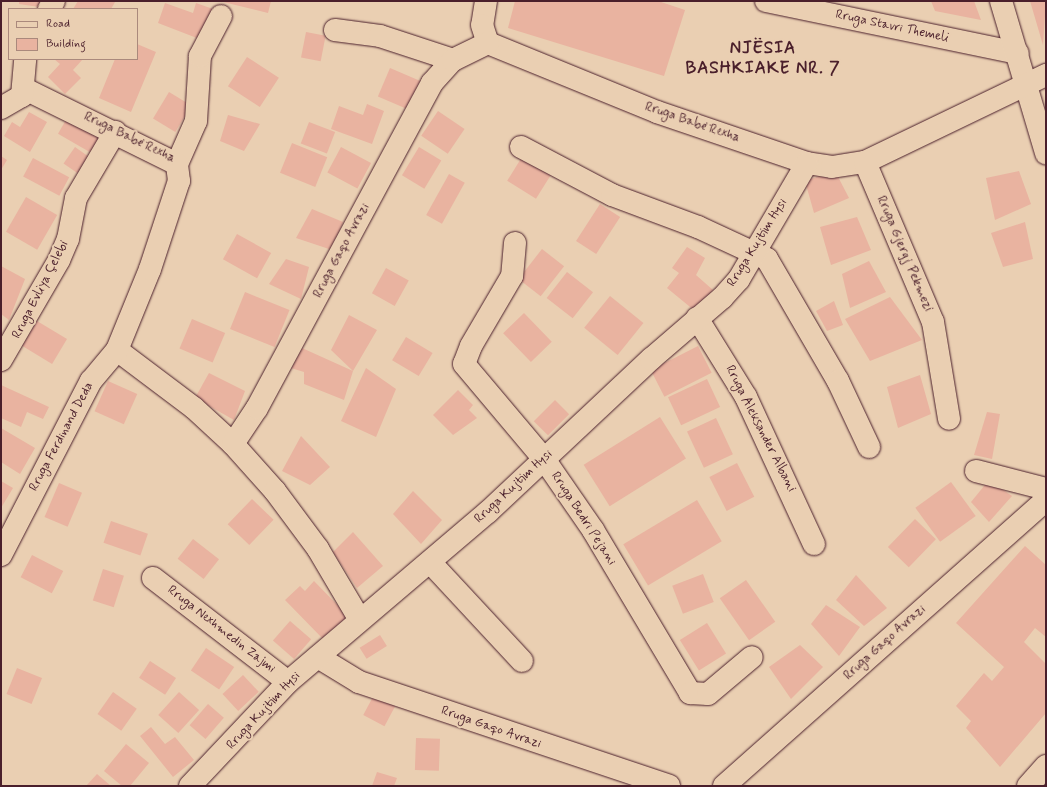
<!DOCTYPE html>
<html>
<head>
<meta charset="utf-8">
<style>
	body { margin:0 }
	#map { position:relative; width:1047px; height:787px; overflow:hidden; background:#eacfb2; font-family:Mynerve,sans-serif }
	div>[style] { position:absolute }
	.building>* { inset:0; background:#e9b3a0; transform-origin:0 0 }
	.roads { filter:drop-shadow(0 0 1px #4a1f2b) drop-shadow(0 0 1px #4a1f2b) }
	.minor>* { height:22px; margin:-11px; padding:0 11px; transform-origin:11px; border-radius:11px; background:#eacfb2 }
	span { translate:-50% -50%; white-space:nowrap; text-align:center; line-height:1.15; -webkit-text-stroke:4px #eacfb2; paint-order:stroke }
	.street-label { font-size:13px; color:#4a1f2b }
	.district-label { font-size:17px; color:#4a1f2b; font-weight:700; letter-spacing:1px }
	.frame { position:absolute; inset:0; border:2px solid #4a1f2b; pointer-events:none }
	.legend { position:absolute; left:8px; top:8px; width:130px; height:52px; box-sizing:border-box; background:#eacfb2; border:1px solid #aa897c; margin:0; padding:5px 7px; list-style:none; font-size:12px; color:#4a1f2b }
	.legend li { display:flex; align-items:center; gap:8px; height:20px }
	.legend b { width:20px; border:1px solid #aa897c }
</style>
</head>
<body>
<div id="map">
	<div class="building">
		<i style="clip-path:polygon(19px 1px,47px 1px,46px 8px,19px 4px)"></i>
		<i style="clip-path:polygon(78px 1px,113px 1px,115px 2px,111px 9px,73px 9px)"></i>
		<i style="clip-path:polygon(219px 1px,271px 1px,268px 13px)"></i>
		<i style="clip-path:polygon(515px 1px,658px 1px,685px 10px,664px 76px,508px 28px)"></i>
		<i style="clip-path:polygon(931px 1px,974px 1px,981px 20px,935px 11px)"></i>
		<i style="clip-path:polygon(1030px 1px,1046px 1px,1043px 45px)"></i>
		<i style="clip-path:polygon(165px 3px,193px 13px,196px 3px,213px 9px,202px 40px,158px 23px)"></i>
		<i style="left:306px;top:32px;width:20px;height:26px;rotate:11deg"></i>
		<i style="clip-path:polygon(137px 44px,156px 52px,131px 112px,99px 98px,115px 59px,137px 59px)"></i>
		<i style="left:247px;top:57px;width:38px;height:35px;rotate:33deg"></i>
		<i style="clip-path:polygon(54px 59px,83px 59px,73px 70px,81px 78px,65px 94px,48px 77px,60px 64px)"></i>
		<i style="left:390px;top:68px;width:33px;height:31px;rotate:23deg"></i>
		<i style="left:169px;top:92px;width:26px;height:31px;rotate:31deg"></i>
		<i style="clip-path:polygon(367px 104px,384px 111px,372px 144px,331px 129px,339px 106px,363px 115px)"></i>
		<i style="left:438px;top:111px;width:32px;height:30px;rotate:34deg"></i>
		<i style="clip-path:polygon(29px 112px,47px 122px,30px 152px,4px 136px,12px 122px,20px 127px)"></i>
		<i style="left:70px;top:113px;width:43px;height:24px;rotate:30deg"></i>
		<i style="clip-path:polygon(228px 115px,260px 124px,244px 151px,220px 141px)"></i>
		<i style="left:309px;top:122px;width:28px;height:23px;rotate:21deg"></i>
		<i style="left:292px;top:143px;width:38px;height:32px;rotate:22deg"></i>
		<i style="left:75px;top:147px;width:19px;height:20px;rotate:35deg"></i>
		<i style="left:341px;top:147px;width:34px;height:29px;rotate:28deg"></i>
		<i style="left:419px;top:147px;width:26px;height:33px;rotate:31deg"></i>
		<i style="clip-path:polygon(1px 156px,7px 160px,1px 170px)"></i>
		<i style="left:522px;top:157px;width:34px;height:28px;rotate:32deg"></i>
		<i style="left:33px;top:158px;width:41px;height:21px;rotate:28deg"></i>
		<i style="clip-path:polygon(835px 171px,849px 198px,814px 213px,805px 181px)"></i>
		<i style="clip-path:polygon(1019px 171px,1031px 204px,995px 220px,986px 178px)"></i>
		<i style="left:449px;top:174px;width:18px;height:47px;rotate:29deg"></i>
		<i style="left:26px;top:197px;width:36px;height:40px;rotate:30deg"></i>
		<i style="left:600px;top:204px;width:24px;height:44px;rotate:33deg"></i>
		<i style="clip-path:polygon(312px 209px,343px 222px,332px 250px,296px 238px)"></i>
		<i style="clip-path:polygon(857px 217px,871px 250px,831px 265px,820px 227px)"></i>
		<i style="clip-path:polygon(1025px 222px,1033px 259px,1003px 267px,991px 233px)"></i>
		<i style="left:237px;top:234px;width:39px;height:29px;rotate:29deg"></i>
		<i style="clip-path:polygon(687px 247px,705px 258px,696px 275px,713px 290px,695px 311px,667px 288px,679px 273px,672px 268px)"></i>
		<i style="left:542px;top:249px;width:28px;height:38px;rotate:38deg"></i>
		<i style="clip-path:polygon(286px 259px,309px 267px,301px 299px,269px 284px)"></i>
		<i style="clip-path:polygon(869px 261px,886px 292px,850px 308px,842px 274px)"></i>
		<i style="clip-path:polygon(1px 266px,25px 279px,9px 320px,1px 314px)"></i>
		<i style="left:386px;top:268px;width:26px;height:29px;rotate:29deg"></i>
		<i style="left:567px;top:272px;width:33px;height:33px;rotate:38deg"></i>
		<i style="left:245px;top:292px;width:48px;height:40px;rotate:22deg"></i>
		<i style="left:610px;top:296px;width:43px;height:41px;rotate:39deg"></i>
		<i style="clip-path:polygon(890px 297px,922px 340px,870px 361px,845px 319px)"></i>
		<i style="clip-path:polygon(834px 301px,843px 325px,827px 331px,816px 311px)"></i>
		<i style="left:524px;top:313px;width:40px;height:29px;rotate:46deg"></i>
		<i style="clip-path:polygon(349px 315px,377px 330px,353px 371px,344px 400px,304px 384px,304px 372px,291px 368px,302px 348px,353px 371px,331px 350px)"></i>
		<i style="left:192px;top:319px;width:36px;height:32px;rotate:23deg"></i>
		<i style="left:37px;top:321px;width:35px;height:29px;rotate:31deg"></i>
		<i style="left:406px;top:337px;width:31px;height:27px;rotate:31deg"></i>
		<i style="left:698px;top:346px;width:30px;height:53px;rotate:63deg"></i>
		<i style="clip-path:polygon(366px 368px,396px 389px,376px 437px,341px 421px)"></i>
		<i style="clip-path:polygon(209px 373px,245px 391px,234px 420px,195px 398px)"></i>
		<i style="clip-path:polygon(920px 375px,931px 414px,898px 428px,887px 387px)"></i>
		<i style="left:707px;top:379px;width:31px;height:43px;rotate:65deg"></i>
		<i style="left:108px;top:381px;width:32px;height:33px;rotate:24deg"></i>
		<i style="clip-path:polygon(1px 385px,49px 407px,43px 419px,27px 412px,21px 427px,1px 418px)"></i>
		<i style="clip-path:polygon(458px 390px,473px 405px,469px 410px,477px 418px,453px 435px,433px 415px)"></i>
		<i style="left:555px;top:400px;width:20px;height:30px;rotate:45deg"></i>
		<i style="clip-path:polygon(987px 412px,1000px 414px,992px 459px,974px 455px)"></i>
		<i style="left:660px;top:417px;width:49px;height:90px;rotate:58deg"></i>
		<i style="left:716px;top:418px;width:40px;height:32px;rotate:65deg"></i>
		<i style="clip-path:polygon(1px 428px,35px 448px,20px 474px,1px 462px)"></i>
		<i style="clip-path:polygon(301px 436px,330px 467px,310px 485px,282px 471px)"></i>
		<i style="left:737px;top:463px;width:38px;height:31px;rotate:63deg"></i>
		<i style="clip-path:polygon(989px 480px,1012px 496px,989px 522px,971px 502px)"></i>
		<i style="clip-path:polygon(1px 481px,13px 488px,1px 508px)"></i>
		<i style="left:951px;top:482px;width:42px;height:44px;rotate:54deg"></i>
		<i style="left:59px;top:483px;width:25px;height:37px;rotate:23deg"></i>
		<i style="clip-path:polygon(413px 491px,442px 520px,421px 544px,393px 514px)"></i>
		<i style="left:252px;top:499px;width:30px;height:35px;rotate:44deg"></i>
		<i style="left:697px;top:500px;width:48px;height:86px;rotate:59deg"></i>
		<i style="left:915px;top:519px;width:29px;height:39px;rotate:44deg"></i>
		<i style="left:111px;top:521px;width:39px;height:23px;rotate:19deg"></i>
		<i style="clip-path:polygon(353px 532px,383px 566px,357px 588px,333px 552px)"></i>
		<i style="left:193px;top:539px;width:33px;height:25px;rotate:38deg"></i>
		<i style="clip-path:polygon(1025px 546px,1046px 565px,1046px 637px,1035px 628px,1024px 642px,1046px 664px,1046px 713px,1000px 767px,966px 728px,971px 721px,956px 706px,984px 673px,992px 681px,1004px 667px,956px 623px)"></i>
		<i style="left:32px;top:555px;width:35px;height:25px;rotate:27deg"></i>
		<i style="left:103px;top:569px;width:22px;height:33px;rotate:18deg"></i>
		<i style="left:703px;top:574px;width:30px;height:33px;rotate:69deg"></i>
		<i style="clip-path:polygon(856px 575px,887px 608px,864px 626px,836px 600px)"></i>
		<i style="left:746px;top:580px;width:51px;height:32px;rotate:55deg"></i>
		<i style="clip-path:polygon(314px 581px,348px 616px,324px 640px,285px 600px,300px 586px,305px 591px)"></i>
		<i style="clip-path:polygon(826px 605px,860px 627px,839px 656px,811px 624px)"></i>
		<i style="left:290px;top:621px;width:28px;height:26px;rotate:41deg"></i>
		<i style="left:707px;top:623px;width:36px;height:32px;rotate:58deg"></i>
		<i style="left:380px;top:635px;width:13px;height:24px;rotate:58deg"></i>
		<i style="clip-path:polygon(800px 645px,823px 667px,791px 699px,769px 667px)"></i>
		<i style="left:206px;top:648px;width:34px;height:27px;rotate:34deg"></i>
		<i style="left:150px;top:661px;width:31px;height:20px;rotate:33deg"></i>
		<i style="left:17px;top:668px;width:27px;height:28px;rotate:22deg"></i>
		<i style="left:243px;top:675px;width:23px;height:28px;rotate:47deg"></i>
		<i style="left:113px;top:692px;width:29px;height:27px;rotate:35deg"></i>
		<i style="left:179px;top:692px;width:27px;height:31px;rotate:42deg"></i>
		<i style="left:375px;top:693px;width:24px;height:25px;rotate:28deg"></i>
		<i style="left:208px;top:704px;width:21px;height:28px;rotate:41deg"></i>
		<i style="clip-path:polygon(151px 727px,165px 744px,175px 737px,194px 760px,173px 777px,140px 736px)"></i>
		<i style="left:416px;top:738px;width:24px;height:32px;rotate:2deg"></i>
		<i style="clip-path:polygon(126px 744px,149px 763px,130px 786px,122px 786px,104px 771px)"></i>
		<i style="clip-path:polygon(377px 772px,397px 778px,394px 786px,372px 786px)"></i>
		<i style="clip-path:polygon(97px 774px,111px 786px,86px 786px)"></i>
	</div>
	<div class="roads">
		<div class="minor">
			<i style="left:486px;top:1px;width:24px;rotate:99deg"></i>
			<i style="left:482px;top:25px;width:19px;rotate:72deg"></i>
			<i style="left:766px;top:1px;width:257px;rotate:11.7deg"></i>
			<i style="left:1001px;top:1px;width:159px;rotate:73.5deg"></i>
			<i style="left:49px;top:9px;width:9px;rotate:-58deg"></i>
			<i style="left:335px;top:30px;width:45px;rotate:7.6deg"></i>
			<i style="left:380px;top:36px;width:77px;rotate:18.2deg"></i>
			<i style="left:488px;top:43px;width:183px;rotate:22.2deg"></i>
			<i style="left:657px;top:112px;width:158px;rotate:18.8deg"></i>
			<i style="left:807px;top:163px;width:25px;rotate:9deg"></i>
			<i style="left:832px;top:167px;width:33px;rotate:-9deg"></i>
			<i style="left:865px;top:162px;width:201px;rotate:-25.7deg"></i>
			<i style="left:25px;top:89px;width:169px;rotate:26.3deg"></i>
			<i style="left:1px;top:108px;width:24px;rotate:-30deg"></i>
			<i style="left:22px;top:96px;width:37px;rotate:-85deg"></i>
			<i style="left:521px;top:147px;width:103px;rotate:27.8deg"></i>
			<i style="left:612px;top:195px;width:92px;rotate:20.4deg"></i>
			<i style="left:698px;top:227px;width:76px;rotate:24.9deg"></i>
			<i style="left:767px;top:259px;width:141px;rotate:59.8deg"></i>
			<i style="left:838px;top:381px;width:73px;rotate:64.8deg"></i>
			<i style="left:865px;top:162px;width:174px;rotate:67deg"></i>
			<i style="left:933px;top:322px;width:98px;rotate:80.6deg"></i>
			<i style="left:177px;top:164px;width:47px;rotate:-66.2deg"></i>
			<i style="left:196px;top:121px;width:65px;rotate:-86.5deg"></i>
			<i style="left:200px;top:56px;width:45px;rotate:-62.3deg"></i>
			<i style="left:515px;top:243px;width:33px;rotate:95deg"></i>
			<i style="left:512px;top:276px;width:81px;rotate:120.4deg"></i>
			<i style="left:471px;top:346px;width:19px;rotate:111deg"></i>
			<i style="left:464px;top:364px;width:124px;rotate:49.9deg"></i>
			<i style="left:544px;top:459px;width:86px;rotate:55.4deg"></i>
			<i style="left:593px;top:530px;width:190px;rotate:59.2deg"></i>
			<i style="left:690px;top:693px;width:18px;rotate:3deg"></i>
			<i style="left:708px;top:694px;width:57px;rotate:-40.1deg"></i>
			<i style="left:697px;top:318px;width:93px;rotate:58.2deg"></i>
			<i style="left:746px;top:397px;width:162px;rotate:65.2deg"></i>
			<i style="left:117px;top:350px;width:96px;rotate:37deg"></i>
			<i style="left:194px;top:408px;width:53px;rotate:42.7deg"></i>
			<i style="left:233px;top:444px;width:63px;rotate:48.2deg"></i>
			<i style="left:275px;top:491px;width:72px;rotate:53.4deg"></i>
			<i style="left:318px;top:549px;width:82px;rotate:59.4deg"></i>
			<i style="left:1px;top:360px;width:116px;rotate:-59.9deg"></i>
			<i style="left:59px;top:260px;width:23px;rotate:-67deg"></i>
			<i style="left:68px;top:239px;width:42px;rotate:-79deg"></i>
			<i style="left:76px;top:198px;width:77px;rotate:-59.4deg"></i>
			<i style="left:233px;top:444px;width:43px;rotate:-56.3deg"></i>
			<i style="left:257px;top:408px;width:369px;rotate:-61.7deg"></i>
			<i style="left:432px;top:83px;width:31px;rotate:-48deg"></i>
			<i style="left:453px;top:60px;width:39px;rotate:-26deg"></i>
			<i style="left:976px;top:471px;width:72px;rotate:14.4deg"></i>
			<i style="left:1px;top:555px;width:196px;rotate:-62.7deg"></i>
			<i style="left:91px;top:381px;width:40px;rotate:-50deg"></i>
			<i style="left:117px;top:350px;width:87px;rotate:-67.8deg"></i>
			<i style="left:150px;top:269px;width:93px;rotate:-71.8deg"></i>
			<i style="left:179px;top:181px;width:17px;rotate:-97deg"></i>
			<i style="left:430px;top:562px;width:135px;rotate:47.1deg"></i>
			<i style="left:153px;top:578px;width:170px;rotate:37.6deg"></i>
			<i style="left:318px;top:657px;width:48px;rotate:31.4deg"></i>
			<i style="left:359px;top:682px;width:327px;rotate:18.5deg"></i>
			<i style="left:190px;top:786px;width:143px;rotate:-46.7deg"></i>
			<i style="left:288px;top:682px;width:262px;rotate:-40.4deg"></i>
			<i style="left:488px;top:512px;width:224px;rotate:-43.2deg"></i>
			<i style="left:651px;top:359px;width:94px;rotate:-40.7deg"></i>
			<i style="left:722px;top:298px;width:25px;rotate:-48deg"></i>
			<i style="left:739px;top:279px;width:134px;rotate:-59.6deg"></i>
			<i style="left:724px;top:786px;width:431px;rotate:-41.6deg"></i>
			<i style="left:1028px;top:786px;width:27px;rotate:-48deg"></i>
		</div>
	</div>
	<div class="street-label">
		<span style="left:892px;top:27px;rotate:12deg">Rruga Stavri Themeli</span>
		<span style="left:692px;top:123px;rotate:19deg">Rruga Babë Rexha</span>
		<span style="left:129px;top:138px;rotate:26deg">Rruga Babë Rexha</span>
		<span style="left:758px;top:243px;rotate:-58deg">Rruga Kujtim Hysi</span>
		<span style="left:342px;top:251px;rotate:-62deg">Rruga Gaqo Avrazi</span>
		<span style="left:904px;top:254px;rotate:67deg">Rruga Gjergj Pekmezi</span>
		<span style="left:41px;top:290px;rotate:-63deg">Rruga Evliya Çelebi</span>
		<span style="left:760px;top:429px;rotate:63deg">Rruga Aleksander Albani</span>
		<span style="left:62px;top:437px;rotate:-62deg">Rruga Ferdinand Deda</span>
		<span style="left:514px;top:487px;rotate:-43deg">Rruga Kujtim Hysi</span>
		<span style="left:583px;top:519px;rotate:57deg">Rruga Bedri Pejani</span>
		<span style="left:221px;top:630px;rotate:38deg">Rruga Nexhmedin Zajmi</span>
		<span style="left:885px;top:643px;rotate:-42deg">Rruga Gaqo Avrazi</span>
		<span style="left:264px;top:711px;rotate:-47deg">Rruga Kujtim Hysi</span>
		<span style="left:491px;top:728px;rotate:19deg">Rruga Gaqo Avrazi</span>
	</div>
	<div class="district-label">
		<span style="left:763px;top:59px">NJËSIA<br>BASHKIAKE NR. 7</span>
	</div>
	<div class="frame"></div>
	<ul class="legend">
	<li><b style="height:5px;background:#eacfb2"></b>Road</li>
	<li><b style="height:11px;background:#e9b3a0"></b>Building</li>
	</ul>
</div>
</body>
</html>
